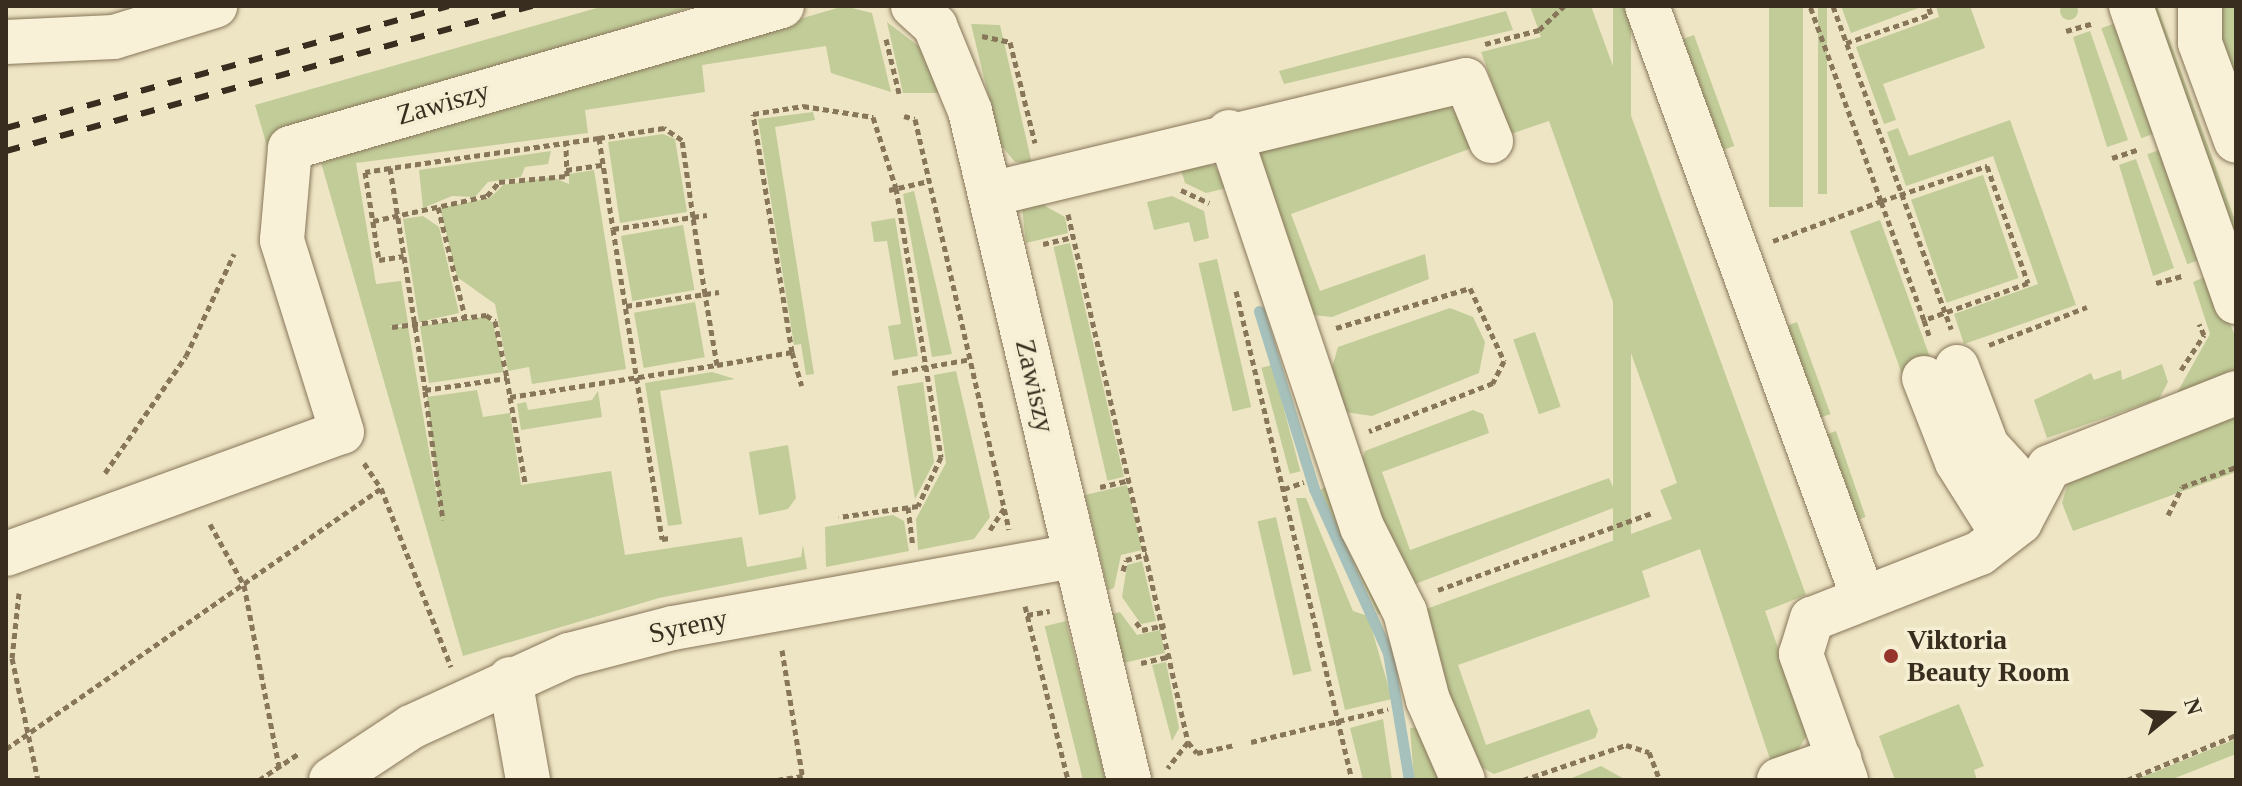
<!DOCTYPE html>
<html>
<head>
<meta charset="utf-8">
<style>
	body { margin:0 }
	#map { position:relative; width:2242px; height:786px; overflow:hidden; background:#eee5c4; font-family:"Times New Roman",serif }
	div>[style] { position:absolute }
	.green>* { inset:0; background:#c1cc98; transform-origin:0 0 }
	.round { border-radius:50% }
	.stream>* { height:11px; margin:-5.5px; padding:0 5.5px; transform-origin:5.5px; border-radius:5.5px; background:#a6c1bb }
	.path>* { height:5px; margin-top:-2.5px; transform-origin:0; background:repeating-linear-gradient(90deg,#88765a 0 6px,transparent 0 10px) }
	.roads { filter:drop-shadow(0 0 2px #88765a) drop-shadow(0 0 2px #88765a) }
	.minor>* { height:44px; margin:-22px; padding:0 22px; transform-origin:22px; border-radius:22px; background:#f8f1d7 }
	.rail>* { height:6px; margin-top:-3px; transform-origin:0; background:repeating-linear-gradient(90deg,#382d1e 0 14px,transparent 0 28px) }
	.dots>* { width:22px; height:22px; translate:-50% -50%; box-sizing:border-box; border:4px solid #f5eed3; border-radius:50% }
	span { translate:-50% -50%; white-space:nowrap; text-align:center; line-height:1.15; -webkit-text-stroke:7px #f5eed3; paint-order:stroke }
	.street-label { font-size:28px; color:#382d1e }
	.poi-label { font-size:28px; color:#382d1e; font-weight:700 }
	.left { translate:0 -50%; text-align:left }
	.frame { position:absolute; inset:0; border:8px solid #382d1e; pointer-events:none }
	.north { position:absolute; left:2130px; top:674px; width:80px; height:80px; -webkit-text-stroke:6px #f5eed3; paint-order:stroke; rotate:72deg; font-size:22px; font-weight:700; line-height:32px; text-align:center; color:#382d1e }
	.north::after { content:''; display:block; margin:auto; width:28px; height:36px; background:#382d1e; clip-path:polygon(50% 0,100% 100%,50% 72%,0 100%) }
</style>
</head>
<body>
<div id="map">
	<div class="green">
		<i class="round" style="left:2060px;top:2px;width:18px;height:18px"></i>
		<i style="clip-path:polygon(604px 6px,696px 6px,447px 82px,273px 167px,255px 105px)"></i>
		<i style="clip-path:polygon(844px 6px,872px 13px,891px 92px,831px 73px,826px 46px,702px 65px,705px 92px,585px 110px,588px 133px,356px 163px,376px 284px,401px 281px,408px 323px,388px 327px,408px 327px,441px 521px,427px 397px,477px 390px,483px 417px,510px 413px,521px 485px,611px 471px,625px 555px,742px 537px,747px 567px,801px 557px,803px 545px,807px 569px,659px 598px,463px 656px,320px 159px)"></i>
		<i style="clip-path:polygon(1530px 6px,1591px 6px,1806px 595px,1765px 611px,1808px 733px,1796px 754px,1771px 762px,1700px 549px,1642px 571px,1650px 597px,1458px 665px,1486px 745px,1589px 709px,1598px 730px,1595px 738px,1494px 774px,1468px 760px,1418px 612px,1672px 519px,1660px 490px,1677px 483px,1549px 121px,1511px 134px,1481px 52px,1541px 37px)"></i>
		<i style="left:1613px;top:6px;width:18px;height:598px"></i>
		<i style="left:1769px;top:6px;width:34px;height:201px"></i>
		<i style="left:1818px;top:6px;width:9px;height:188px"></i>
		<i style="clip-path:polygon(1841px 6px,1921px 6px,1921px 7px,1851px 33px)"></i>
		<i style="clip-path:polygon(1936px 6px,1970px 6px,1985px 48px,1883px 84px,1896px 120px,1884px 124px,1856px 47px,1939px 17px)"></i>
		<i style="clip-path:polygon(2144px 6px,2157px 6px,2236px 223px,2236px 262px)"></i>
		<i style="clip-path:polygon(2218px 6px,2236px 6px,2236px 111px,2216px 55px)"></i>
		<i style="clip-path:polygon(1506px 11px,1513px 30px,1284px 84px,1279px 71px)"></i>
		<i style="left:2121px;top:21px;width:117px;height:21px;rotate:70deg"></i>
		<i style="clip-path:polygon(887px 22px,925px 51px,940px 93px,903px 93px)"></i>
		<i style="clip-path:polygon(971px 24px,1000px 25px,1032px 164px,1015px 162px,1000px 144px)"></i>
		<i style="clip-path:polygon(2090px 31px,2128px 140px,2107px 147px,2073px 37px)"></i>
		<i style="left:1694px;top:35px;width:118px;height:20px;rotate:70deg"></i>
		<i style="clip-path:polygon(1446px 103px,1461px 118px,1472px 148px,1291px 214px,1320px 291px,1425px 254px,1429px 279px,1332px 317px,1313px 315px,1258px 158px,1265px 147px)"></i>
		<i style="clip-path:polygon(813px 112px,815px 120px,775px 127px,814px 374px,806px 375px,801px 344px,794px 345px,758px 119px)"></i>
		<i style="clip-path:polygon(2010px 120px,2076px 305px,1964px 344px,1954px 314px,2038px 284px,1993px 156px,1906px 186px,1887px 132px,1898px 128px,1909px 156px)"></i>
		<i style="clip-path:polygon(663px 134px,675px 139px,687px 212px,620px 223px,608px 142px)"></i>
		<i style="left:2167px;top:147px;width:117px;height:21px;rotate:70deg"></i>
		<i style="clip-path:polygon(551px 151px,548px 164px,525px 167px,521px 177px,488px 182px,475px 197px,452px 196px,423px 208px,419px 170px)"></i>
		<i style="clip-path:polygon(2136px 159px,2174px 268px,2153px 276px,2119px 165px)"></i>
		<i style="clip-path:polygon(1178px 160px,1215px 166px,1227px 188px,1206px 193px,1185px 183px)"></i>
		<i style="clip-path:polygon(594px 170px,626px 369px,532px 384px,529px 367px,508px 371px,495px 304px,457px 277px,440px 208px,490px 198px,503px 185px,552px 177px,569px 184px,569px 174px)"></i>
		<i style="left:1983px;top:175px;width:109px;height:76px;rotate:71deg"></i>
		<i style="clip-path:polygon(914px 191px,952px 354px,932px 357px,903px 194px)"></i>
		<i style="clip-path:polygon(1043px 195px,1045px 206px,1065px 217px,1068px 233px,1026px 243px,1022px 208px)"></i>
		<i style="clip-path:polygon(1172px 196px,1204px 211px,1209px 238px,1194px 242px,1189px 222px,1154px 230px,1147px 202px)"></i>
		<i style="clip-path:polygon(423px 216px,439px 227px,459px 313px,419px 322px,403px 219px)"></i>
		<i style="clip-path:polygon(895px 218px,918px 356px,894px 360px,888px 326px,901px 324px,887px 241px,874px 242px,871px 222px)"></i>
		<i style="left:1880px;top:220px;width:164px;height:32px;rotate:70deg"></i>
		<i style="left:683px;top:225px;width:66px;height:63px;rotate:80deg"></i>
		<i style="left:1070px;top:243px;width:240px;height:17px;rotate:77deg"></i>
		<i style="left:1217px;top:259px;width:152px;height:19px;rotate:77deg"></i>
		<i style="clip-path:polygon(2212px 274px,2236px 339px,2236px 376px,2169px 407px,2210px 334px,2193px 282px)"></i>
		<i style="left:695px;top:302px;width:56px;height:62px;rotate:80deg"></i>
		<i style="clip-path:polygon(1450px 308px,1473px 317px,1485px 342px,1479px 373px,1372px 416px,1345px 412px,1329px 378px,1338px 347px)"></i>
		<i style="clip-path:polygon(484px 317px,493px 323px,504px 372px,429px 383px,420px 326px)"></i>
		<i style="left:1797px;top:322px;width:98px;height:19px;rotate:70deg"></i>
		<i style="left:1535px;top:332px;width:79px;height:23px;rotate:71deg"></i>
		<i style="clip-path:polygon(2162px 364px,2168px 382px,2159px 399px,2047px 438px,2034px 400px,2091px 373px,2094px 380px,2121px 370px,2122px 380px)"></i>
		<i style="left:1272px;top:365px;width:110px;height:11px;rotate:75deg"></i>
		<i style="clip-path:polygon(956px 371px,990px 517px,974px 539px,918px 550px,916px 519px,946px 463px,934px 375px)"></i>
		<i style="clip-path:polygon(712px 372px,735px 379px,660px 391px,682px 524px,668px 526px,645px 383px)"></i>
		<i style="clip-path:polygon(923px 382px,934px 462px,915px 499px,897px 386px)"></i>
		<i style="clip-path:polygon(598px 391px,602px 417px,521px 430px,517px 404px,526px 402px,528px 410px,592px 400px)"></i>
		<i style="clip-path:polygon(2236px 409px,2236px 472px,2073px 531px,2062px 503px,2069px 479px)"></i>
		<i style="clip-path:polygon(1473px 410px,1483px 414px,1489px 433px,1382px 472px,1410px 550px,1609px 478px,1621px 505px,1410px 586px,1357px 475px,1365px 451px)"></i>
		<i style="left:1836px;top:431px;width:91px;height:19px;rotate:71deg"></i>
		<i style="clip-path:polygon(788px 445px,796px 498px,788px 509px,759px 515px,749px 452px)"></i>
		<i style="clip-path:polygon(1127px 485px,1142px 550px,1121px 555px,1114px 588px,1108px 590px,1085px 495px)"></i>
		<i style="left:1328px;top:486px;width:138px;height:9px;rotate:65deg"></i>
		<i style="clip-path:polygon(1296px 498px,1306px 498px,1353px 611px,1368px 616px,1392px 699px,1345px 710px)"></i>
		<i style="clip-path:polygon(893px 515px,904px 521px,909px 551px,826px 567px,825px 527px)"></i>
		<i style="left:1276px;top:517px;width:158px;height:19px;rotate:77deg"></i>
		<i style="clip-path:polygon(1142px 561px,1156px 621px,1141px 624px,1122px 597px,1127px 565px)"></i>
		<i style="clip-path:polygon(1120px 612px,1137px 635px,1160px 630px,1165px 653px,1124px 663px,1112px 614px)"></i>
		<i style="left:1066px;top:621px;width:164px;height:22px;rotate:76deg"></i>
		<i style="clip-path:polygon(1166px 662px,1179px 728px,1172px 741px,1152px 665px)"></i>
		<i style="clip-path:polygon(1959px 704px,1984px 766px,1974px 770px,1977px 780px,1895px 780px,1879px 736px)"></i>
		<i style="clip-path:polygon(1383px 719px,1392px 780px,1363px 780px,1350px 728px)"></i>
		<i style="clip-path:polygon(1422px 727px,1446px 780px,1414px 780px,1410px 728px)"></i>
		<i style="clip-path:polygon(2236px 739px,2236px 754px,2170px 780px,2135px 780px)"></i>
		<i style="clip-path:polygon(1601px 766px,1626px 780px,1567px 780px)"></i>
	</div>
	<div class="stream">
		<i style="left:1259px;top:311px;width:186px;rotate:72.8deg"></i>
		<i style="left:1314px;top:489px;width:180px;rotate:65.7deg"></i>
		<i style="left:1388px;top:653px;width:129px;rotate:80.6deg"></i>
	</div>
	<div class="path">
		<i style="left:1833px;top:6px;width:344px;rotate:69.9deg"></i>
		<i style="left:2066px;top:31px;width:29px;rotate:-16deg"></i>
		<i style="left:982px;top:36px;width:29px;rotate:12deg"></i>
		<i style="left:1010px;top:42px;width:104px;rotate:76.1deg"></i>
		<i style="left:886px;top:39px;width:56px;rotate:76.5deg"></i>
		<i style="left:1846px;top:43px;width:90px;rotate:-18.8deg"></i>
		<i style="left:1931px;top:14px;width:9px;rotate:-111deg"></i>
		<i style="left:1485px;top:44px;width:56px;rotate:-14.5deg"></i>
		<i style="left:1539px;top:30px;width:35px;rotate:-44deg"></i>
		<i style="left:904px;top:116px;width:11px;rotate:15deg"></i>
		<i style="left:915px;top:119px;width:421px;rotate:77.1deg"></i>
		<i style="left:599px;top:138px;width:211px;rotate:171.8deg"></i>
		<i style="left:390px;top:168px;width:225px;rotate:81deg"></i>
		<i style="left:425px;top:390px;width:83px;rotate:-8.3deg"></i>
		<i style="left:507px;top:378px;width:19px;rotate:81deg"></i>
		<i style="left:510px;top:397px;width:209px;rotate:-8.8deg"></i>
		<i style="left:717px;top:365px;width:72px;rotate:-99.6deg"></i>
		<i style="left:705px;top:294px;width:78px;rotate:-98.9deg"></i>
		<i style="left:693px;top:217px;width:78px;rotate:-98.1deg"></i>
		<i style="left:682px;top:140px;width:22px;rotate:-146deg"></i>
		<i style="left:664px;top:128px;width:66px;rotate:171.3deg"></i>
		<i style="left:599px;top:138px;width:92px;rotate:81.3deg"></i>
		<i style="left:613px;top:229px;width:81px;rotate:-8.5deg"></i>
		<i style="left:693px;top:217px;width:14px;rotate:-8deg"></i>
		<i style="left:2112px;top:158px;width:28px;rotate:-18deg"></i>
		<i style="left:390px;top:168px;width:25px;rotate:171deg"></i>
		<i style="left:365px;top:172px;width:89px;rotate:81deg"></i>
		<i style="left:379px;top:260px;width:25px;rotate:-9deg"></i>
		<i style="left:566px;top:170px;width:37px;rotate:-8deg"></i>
		<i style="left:889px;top:190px;width:41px;rotate:-12.7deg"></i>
		<i style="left:1181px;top:190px;width:31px;rotate:25deg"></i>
		<i style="left:438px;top:207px;width:113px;rotate:76.2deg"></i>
		<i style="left:1068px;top:214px;width:541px;rotate:77.2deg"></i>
		<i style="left:1188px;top:742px;width:33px;rotate:128deg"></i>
		<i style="left:373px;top:221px;width:117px;rotate:-12.4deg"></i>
		<i style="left:487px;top:196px;width:18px;rotate:-49deg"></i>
		<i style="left:499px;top:182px;width:68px;rotate:-5deg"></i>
		<i style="left:567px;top:176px;width:33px;rotate:-92deg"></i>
		<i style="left:613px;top:229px;width:314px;rotate:81deg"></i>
		<i style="left:662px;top:539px;width:8px;rotate:-7deg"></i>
		<i style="left:1773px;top:241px;width:115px;rotate:-20.3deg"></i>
		<i style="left:1881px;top:201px;width:112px;rotate:-18.3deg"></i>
		<i style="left:1987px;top:166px;width:124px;rotate:70.7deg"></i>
		<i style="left:2028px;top:283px;width:110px;rotate:160.4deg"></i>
		<i style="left:1924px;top:320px;width:127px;rotate:-109.9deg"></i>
		<i style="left:1881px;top:201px;width:208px;rotate:-110deg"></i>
		<i style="left:1043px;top:244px;width:31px;rotate:-13deg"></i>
		<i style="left:2156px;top:283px;width:28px;rotate:-15deg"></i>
		<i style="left:1236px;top:291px;width:503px;rotate:76.66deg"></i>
		<i style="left:626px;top:306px;width:94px;rotate:-8.6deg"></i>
		<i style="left:1924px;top:320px;width:19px;rotate:72deg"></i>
		<i style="left:392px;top:327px;width:95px;rotate:-7.3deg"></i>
		<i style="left:486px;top:315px;width:11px;rotate:34deg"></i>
		<i style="left:495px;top:321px;width:58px;rotate:78.1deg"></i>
		<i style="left:1336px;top:328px;width:140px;rotate:-16.6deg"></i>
		<i style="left:1470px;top:288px;width:81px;rotate:65deg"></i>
		<i style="left:1504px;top:361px;width:25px;rotate:117deg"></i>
		<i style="left:1493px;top:383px;width:133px;rotate:158.8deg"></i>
		<i style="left:1989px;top:345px;width:105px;rotate:-21.2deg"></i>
		<i style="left:792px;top:352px;width:35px;rotate:74deg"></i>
		<i style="left:717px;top:365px;width:76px;rotate:-9.8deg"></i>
		<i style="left:792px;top:352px;width:241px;rotate:-99.3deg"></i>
		<i style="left:753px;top:114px;width:51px;rotate:-9.1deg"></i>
		<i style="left:803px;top:106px;width:71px;rotate:8.9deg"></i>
		<i style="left:873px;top:117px;width:75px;rotate:72.1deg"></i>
		<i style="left:896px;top:188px;width:273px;rotate:80.5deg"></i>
		<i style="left:941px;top:457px;width:54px;rotate:115.1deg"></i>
		<i style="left:918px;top:506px;width:80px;rotate:172.1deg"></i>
		<i style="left:2181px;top:370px;width:42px;rotate:-56.7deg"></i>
		<i style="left:2204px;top:335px;width:12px;rotate:-114deg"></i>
		<i style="left:892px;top:373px;width:80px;rotate:-10deg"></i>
		<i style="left:425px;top:391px;width:130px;rotate:82.1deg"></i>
		<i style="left:510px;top:397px;width:86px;rotate:80deg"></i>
		<i style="left:364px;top:463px;width:30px;rotate:56deg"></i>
		<i style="left:381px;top:488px;width:192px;rotate:68.6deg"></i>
		<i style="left:105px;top:473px;width:142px;rotate:-55.3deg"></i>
		<i style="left:186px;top:356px;width:113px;rotate:-64.8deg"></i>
		<i style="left:1100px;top:487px;width:31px;rotate:-13deg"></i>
		<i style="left:1284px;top:489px;width:21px;rotate:-19deg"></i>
		<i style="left:908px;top:507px;width:39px;rotate:83deg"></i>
		<i style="left:2168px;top:515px;width:31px;rotate:-63deg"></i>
		<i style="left:2182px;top:487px;width:58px;rotate:-20.3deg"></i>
		<i style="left:210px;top:524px;width:70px;rotate:60.9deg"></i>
		<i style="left:244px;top:585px;width:185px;rotate:79.1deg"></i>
		<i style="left:990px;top:530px;width:27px;rotate:-57deg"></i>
		<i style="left:1123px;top:571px;width:11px;rotate:-75deg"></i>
		<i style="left:1126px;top:560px;width:22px;rotate:-16deg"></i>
		<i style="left:1438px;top:590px;width:227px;rotate:-19.8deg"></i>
		<i style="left:19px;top:593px;width:65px;rotate:96.1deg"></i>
		<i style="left:12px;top:658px;width:125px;rotate:78deg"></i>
		<i style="left:1025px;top:606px;width:179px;rotate:76.1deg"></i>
		<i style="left:1027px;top:615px;width:23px;rotate:-10deg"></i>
		<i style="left:1136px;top:622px;width:10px;rotate:53deg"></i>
		<i style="left:1142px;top:630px;width:24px;rotate:-12deg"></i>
		<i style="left:782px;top:650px;width:132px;rotate:80.8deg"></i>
		<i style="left:1141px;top:663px;width:31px;rotate:-13deg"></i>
		<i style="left:1188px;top:742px;width:14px;rotate:51deg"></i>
		<i style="left:1197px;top:753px;width:38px;rotate:-12deg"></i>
		<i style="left:1251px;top:742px;width:141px;rotate:-13.5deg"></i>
		<i style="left:6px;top:749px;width:457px;rotate:-34.8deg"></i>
		<i style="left:259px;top:780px;width:47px;rotate:-33.7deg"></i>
		<i style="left:777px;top:780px;width:26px;rotate:-9deg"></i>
		<i style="left:1523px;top:780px;width:109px;rotate:-18.8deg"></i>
		<i style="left:1626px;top:745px;width:24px;rotate:17deg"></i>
		<i style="left:1649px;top:752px;width:30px;rotate:69deg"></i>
		<i style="left:2127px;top:780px;width:118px;rotate:-22.4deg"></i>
	</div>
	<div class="roads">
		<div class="minor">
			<i style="left:913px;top:6px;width:30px;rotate:42deg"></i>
			<i style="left:935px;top:26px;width:92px;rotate:67.6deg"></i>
			<i style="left:970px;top:111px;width:688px;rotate:76.63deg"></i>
			<i style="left:1647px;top:6px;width:626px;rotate:69.92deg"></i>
			<i style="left:2131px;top:6px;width:314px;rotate:70.5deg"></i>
			<i style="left:2200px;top:6px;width:37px;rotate:90deg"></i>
			<i style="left:2200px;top:43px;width:104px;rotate:69.8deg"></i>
			<i style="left:6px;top:42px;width:108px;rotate:-2.7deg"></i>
			<i style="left:114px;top:37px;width:106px;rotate:-17.1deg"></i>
			<i style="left:1229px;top:132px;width:417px;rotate:71.4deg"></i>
			<i style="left:1362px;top:527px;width:95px;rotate:63.2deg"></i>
			<i style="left:1405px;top:612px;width:91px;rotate:75.4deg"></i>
			<i style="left:1428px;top:700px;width:87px;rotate:66.4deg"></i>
			<i style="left:991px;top:194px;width:488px;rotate:-13.5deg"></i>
			<i style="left:1466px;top:80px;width:66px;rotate:67.7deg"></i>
			<i style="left:1957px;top:367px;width:85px;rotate:69.2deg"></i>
			<i style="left:1987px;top:446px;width:68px;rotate:47.4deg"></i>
			<i style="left:1924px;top:378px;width:90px;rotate:68.6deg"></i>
			<i style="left:1957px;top:462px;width:86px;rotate:57.8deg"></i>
			<i style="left:6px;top:554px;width:357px;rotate:-20deg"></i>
			<i style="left:342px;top:432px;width:201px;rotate:-107.4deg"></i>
			<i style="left:282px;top:240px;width:92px;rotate:-85deg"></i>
			<i style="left:290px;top:148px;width:512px;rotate:-16.1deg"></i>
			<i style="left:510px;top:679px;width:103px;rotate:79.9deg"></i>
			<i style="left:331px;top:780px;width:96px;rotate:-33.5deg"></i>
			<i style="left:411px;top:727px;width:174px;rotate:-24.5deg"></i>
			<i style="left:569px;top:655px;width:107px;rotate:-14.6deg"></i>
			<i style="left:673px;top:628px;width:407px;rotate:-10.2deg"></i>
			<i style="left:1779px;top:780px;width:64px;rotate:-19.3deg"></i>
			<i style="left:1846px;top:780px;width:134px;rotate:-109.7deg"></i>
			<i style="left:1801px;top:654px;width:37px;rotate:-73deg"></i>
			<i style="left:1812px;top:619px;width:180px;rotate:-21.4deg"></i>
			<i style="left:1980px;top:553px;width:51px;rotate:-37.8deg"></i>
			<i style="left:2020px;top:522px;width:62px;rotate:-62.2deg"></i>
			<i style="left:2049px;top:467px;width:201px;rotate:-21.6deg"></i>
		</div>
	</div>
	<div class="rail">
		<i style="left:6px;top:128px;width:459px;rotate:-15.4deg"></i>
		<i style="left:6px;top:151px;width:546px;rotate:-15.41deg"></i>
	</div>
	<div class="dots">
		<i style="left:1891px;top:656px;background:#96342b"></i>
	</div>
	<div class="street-label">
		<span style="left:443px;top:103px;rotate:-16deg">Zawiszy</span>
		<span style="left:1035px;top:386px;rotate:77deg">Zawiszy</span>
		<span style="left:688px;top:626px;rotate:-12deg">Syreny</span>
	</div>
	<div class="poi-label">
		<span class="left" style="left:1907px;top:656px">Viktoria<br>Beauty Room</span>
	</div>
	<div class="frame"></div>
	<div class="north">N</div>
</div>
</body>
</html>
